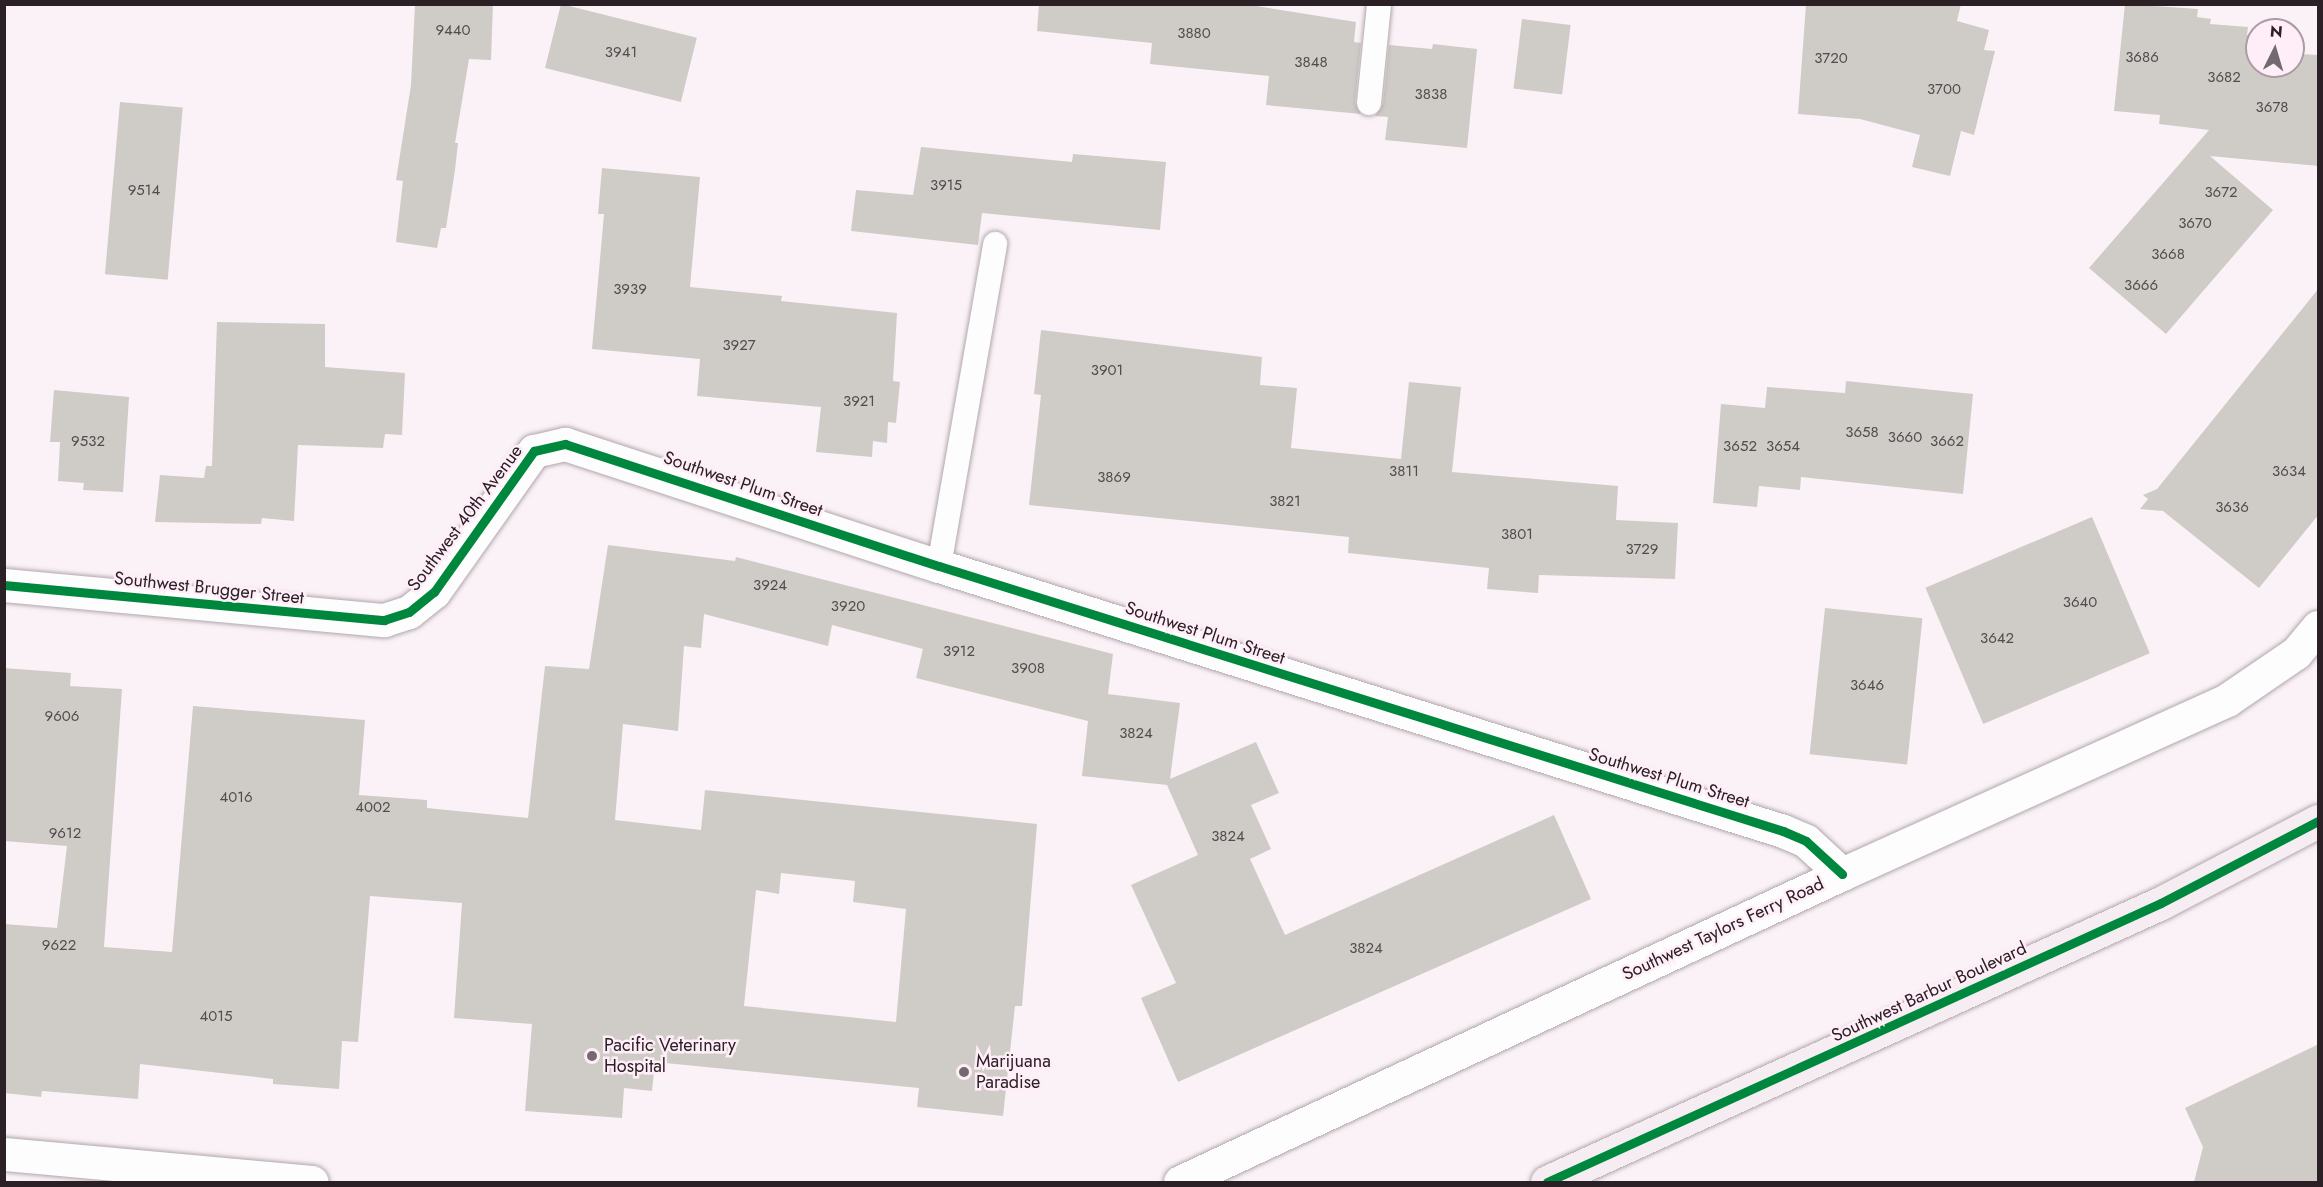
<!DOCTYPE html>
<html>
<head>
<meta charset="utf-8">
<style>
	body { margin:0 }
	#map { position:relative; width:2323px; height:1187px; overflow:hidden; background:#fbf2f7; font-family:Jost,sans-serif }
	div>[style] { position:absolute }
	.building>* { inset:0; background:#cfccc7; transform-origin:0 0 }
	.roads { filter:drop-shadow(0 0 2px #b0a7ac) drop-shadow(0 0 2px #b0a7ac) }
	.service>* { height:24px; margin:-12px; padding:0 12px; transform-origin:12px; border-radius:12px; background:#fefdfe }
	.minor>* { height:33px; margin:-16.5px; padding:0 16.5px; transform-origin:16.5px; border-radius:16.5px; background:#fefdfe }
	.primary>* { height:33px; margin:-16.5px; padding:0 16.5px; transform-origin:16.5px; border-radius:16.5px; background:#f6edf3 }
	.cycleway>* { height:9px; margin:-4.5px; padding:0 4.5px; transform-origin:4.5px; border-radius:4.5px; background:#00873e }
	.dots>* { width:16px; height:16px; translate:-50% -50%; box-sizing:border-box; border:3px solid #ffeef7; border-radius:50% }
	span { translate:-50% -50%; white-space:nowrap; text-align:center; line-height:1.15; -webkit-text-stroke:5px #ffeef7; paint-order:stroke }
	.number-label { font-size:15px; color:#534b4e }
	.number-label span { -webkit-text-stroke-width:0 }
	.street-label { font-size:18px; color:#2a2026 }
	.poi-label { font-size:18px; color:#2a2026 }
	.left { translate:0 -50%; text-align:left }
	.frame { position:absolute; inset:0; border:6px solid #2a2026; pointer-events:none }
	.north { position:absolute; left:2245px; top:18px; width:60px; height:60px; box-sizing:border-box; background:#ffeef7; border:2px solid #aa9ca3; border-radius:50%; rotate:5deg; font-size:16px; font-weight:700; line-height:24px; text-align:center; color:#2a2026 }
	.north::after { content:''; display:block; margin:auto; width:21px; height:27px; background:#736a6f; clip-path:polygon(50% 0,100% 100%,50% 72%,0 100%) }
</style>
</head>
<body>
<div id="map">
	<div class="building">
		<i style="clip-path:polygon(415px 4px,493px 4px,491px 60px,469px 59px,455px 143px,458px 143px,455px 170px,446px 228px,441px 228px,437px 248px,396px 242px,403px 181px,396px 180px,411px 85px)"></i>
		<i style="left:561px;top:4px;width:140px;height:66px;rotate:14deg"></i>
		<i style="clip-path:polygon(1039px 4px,1244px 4px,1356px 22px,1354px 42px,1361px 43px,1355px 102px,1361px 114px,1266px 105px,1269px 76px,1150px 64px,1152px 43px,1037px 31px)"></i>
		<i style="clip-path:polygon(1806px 4px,1961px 4px,1957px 21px,1989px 30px,1984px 50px,1995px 51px,1974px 135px,1961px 131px,1950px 176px,1912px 167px,1920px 135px,1860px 119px,1798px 114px)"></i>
		<i style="clip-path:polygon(2125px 4px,2198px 9px,2197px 17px,2211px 19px,2210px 24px,2248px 27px,2247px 35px,2257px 36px,2257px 66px,2293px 66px,2293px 48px,2300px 48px,2300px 54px,2319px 55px,2319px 166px,2210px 156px,2273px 210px,2166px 334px,2089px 268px,2209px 130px,2159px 124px,2160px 115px,2114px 111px)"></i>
		<i style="left:1522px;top:19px;width:49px;height:70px;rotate:7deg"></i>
		<i style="clip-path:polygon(1433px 44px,1477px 49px,1467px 148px,1385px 140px,1388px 117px,1375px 116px,1383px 104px,1389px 45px,1432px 49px)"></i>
		<i style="left:120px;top:102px;width:63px;height:173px;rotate:5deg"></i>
		<i style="clip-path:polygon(921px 147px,1072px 162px,1073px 154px,1166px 162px,1160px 230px,982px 213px,978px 245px,851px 231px,856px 190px,913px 195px)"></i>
		<i style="clip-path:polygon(602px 168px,700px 177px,690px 287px,782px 296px,781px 301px,897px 313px,893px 381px,900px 382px,896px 423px,888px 422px,887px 443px,873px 441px,872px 457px,816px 452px,821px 407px,697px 396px,700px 359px,592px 349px,604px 214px,598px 214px)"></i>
		<i style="clip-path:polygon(2319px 288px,2319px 514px,2259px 588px,2163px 511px,2140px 509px,2148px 499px,2143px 495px,2157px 489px)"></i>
		<i style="clip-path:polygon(217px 322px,325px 324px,325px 367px,405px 373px,402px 435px,385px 434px,383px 448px,298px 445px,294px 521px,262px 518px,261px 524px,155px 522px,160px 475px,204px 478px,206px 466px,212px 466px)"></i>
		<i style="clip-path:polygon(1041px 330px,1262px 357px,1260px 385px,1297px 388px,1291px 448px,1401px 459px,1409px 382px,1461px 387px,1452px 472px,1618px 486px,1616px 520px,1678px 523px,1675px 579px,1539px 575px,1538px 593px,1487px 589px,1489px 568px,1348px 553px,1349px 537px,1029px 505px,1041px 395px,1034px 394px)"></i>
		<i style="clip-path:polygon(1846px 381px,1973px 394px,1963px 494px,1801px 477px,1800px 490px,1759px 486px,1757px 507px,1713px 503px,1721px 404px,1765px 408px,1767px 387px,1845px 393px)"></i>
		<i style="clip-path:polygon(54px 390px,129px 397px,123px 492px,83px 490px,84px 483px,58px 481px,60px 442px,50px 442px)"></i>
		<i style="left:2092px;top:517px;width:148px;height:181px;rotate:67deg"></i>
		<i style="clip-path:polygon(evenodd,608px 545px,735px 561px,736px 557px,1113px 654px,1108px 694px,1180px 703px,1170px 779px,1256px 742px,1279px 793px,1251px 805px,1271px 849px,1250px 859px,1285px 935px,1554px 815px,1591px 899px,1178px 1082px,1141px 998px,1176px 983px,1131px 885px,1198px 855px,1167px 785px,1082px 776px,1088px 721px,916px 678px,923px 649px,832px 625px,828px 646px,704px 614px,701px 648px,684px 646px,678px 731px,623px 724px,615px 820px,701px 830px,705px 790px,1037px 824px,1022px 1006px,1015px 1006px,1003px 1116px,917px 1107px,919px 1088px,655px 1062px,652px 1091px,624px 1088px,622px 1118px,525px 1111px,532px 1024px,454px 1018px,462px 903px,370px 896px,358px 1042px,342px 1041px,339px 1089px,273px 1084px,273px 1079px,140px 1064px,138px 1099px,42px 1091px,41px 1097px,4px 1093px,4px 924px,57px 928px,67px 846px,4px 841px,4px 668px,71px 673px,70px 686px,122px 689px,104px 947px,172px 952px,193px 706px,365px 720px,359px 795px,427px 800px,427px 808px,528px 818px,545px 666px,589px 669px,608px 545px,781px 873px,855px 881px,853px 902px,906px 909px,896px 1022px,744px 1006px,756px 890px,779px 894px,781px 873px)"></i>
		<i style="left:1825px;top:608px;width:98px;height:147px;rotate:6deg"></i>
		<i style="clip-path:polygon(2319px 1044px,2319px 1182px,2194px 1182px,2203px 1147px,2185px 1108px)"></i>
	</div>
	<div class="roads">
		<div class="service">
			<i style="left:1369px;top:103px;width:100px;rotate:-84.2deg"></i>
			<i style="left:939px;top:566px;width:327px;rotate:-80.1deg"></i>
		</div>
		<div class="minor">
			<i style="left:4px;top:585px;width:382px;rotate:5.3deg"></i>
			<i style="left:384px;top:620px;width:26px;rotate:-18deg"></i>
			<i style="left:409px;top:612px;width:32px;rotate:-39deg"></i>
			<i style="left:434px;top:592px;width:173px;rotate:-54.7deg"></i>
			<i style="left:534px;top:451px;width:32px;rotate:-13deg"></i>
			<i style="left:565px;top:444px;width:393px;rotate:18.1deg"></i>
			<i style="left:939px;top:566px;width:885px;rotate:17.43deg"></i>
			<i style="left:1783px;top:831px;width:25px;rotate:23deg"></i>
			<i style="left:1806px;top:841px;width:49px;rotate:42.5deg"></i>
			<i style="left:4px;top:1154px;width:309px;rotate:5.2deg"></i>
			<i style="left:1180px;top:1182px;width:730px;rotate:-24.95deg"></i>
			<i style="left:1842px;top:874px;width:422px;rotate:-24.3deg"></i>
			<i style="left:2227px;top:700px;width:83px;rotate:-34.3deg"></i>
			<i style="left:2296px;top:653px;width:34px;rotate:-50deg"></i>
		</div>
		<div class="primary">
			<i style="left:1547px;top:1182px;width:674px;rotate:-24.44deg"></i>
			<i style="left:2161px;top:903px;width:177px;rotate:-27.6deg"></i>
		</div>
	</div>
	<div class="cycleway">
		<i style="left:4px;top:585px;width:382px;rotate:5.3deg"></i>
		<i style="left:384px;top:620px;width:26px;rotate:-18deg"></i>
		<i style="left:409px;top:612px;width:32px;rotate:-39deg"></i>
		<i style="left:434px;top:592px;width:173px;rotate:-54.7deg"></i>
		<i style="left:534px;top:451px;width:32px;rotate:-13deg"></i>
		<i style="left:565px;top:444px;width:393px;rotate:18.1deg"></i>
		<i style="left:939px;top:566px;width:885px;rotate:17.43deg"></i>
		<i style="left:1783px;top:831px;width:25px;rotate:23deg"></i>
		<i style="left:1806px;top:841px;width:49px;rotate:42.5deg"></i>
		<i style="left:1547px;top:1182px;width:674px;rotate:-24.44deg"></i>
		<i style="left:2161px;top:903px;width:177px;rotate:-27.6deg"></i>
	</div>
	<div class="dots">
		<i style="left:592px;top:1056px;background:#736a6f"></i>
		<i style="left:964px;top:1072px;background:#736a6f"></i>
	</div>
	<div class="number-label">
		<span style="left:453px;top:31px">9440</span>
		<span style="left:1194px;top:34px">3880</span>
		<span style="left:621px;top:53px">3941</span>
		<span style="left:2142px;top:58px">3686</span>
		<span style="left:1831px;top:59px">3720</span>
		<span style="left:1311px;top:63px">3848</span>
		<span style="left:2224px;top:78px">3682</span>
		<span style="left:1944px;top:90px">3700</span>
		<span style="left:1431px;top:95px">3838</span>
		<span style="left:2272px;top:108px">3678</span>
		<span style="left:946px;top:186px">3915</span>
		<span style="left:144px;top:191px">9514</span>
		<span style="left:2221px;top:193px">3672</span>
		<span style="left:2195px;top:224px">3670</span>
		<span style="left:2168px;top:255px">3668</span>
		<span style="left:2141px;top:286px">3666</span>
		<span style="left:630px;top:290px">3939</span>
		<span style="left:739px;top:346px">3927</span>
		<span style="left:1107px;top:371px">3901</span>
		<span style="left:859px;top:402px">3921</span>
		<span style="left:1862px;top:433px">3658</span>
		<span style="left:1905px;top:438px">3660</span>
		<span style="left:88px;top:442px">9532</span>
		<span style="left:1947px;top:442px">3662</span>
		<span style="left:1740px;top:447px">3652</span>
		<span style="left:1783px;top:447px">3654</span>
		<span style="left:1404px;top:472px">3811</span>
		<span style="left:2289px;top:472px">3634</span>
		<span style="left:1114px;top:478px">3869</span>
		<span style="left:1285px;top:502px">3821</span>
		<span style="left:2232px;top:508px">3636</span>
		<span style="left:1517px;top:535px">3801</span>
		<span style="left:1642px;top:550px">3729</span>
		<span style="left:770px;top:586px">3924</span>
		<span style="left:2080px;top:603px">3640</span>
		<span style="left:848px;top:607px">3920</span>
		<span style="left:1997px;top:639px">3642</span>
		<span style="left:959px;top:652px">3912</span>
		<span style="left:1028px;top:669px">3908</span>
		<span style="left:1867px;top:686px">3646</span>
		<span style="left:62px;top:717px">9606</span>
		<span style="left:1136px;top:734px">3824</span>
		<span style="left:236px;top:798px">4016</span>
		<span style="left:373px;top:808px">4002</span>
		<span style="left:65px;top:834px">9612</span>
		<span style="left:1228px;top:837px">3824</span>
		<span style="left:59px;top:946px">9622</span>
		<span style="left:1366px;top:949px">3824</span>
		<span style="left:216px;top:1017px">4015</span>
	</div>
	<div class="street-label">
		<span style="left:743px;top:484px;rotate:19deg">Southwest Plum Street</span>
		<span style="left:465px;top:518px;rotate:-53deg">Southwest 40th Avenue</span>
		<span style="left:209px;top:588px;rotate:6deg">Southwest Brugger Street</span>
		<span style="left:1205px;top:633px;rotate:18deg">Southwest Plum Street</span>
		<span style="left:1669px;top:778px;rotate:17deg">Southwest Plum Street</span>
		<span style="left:1723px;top:929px;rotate:-25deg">Southwest Taylors Ferry Road</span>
		<span style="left:1929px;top:992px;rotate:-25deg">Southwest Barbur Boulevard</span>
	</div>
	<div class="poi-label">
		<span class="left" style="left:604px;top:1056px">Pacific Veterinary<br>Hospital</span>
		<span class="left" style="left:976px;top:1072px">Marijuana<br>Paradise</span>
	</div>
	<div class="frame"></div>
	<div class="north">N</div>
</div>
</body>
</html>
